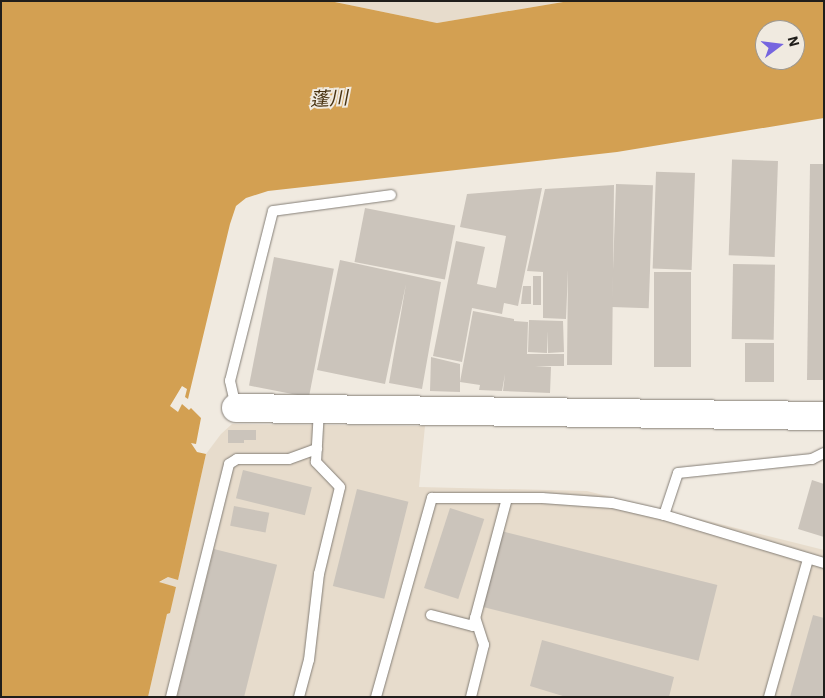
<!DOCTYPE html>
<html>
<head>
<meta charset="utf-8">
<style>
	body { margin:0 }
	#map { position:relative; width:825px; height:698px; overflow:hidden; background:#f0eae0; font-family:"IBM Plex Sans","Noto Sans JP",sans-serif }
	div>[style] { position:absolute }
	.built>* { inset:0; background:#e7dccc }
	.water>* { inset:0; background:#d3a052 }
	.building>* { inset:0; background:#cbc4bb; transform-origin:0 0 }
	.roads { filter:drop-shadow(0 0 1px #847e76) drop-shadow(0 0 1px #847e76) }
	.lane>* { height:10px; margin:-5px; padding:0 5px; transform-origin:5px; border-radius:5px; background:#fff }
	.secondary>* { height:28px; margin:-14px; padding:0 14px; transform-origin:14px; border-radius:14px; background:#fff }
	span { translate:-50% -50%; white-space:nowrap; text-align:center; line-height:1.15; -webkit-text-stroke:4px #f0eae0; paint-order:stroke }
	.water-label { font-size:19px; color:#493311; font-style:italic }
	.frame { position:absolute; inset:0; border:2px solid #201e1b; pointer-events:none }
	.north { position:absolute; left:755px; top:20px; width:50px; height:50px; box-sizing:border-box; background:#f0eae0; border:1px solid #9d9891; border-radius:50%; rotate:75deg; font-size:14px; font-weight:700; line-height:20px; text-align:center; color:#201e1b }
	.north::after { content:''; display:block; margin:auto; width:18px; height:22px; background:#7665df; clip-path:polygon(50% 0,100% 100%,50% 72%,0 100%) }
</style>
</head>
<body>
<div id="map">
	<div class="built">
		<i style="clip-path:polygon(330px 1px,569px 1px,437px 23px)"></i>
		<i style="clip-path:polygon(232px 424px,425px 426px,419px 487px,587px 491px,824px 550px,824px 697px,148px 697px,167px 614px,176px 587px,159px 583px,168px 577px,178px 579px,206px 454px,221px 434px)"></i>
	</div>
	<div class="water">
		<i style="clip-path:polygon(evenodd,1px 1px,330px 1px,437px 23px,569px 1px,824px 1px,824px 118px,617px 152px,268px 191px,246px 198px,236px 206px,230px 224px,188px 399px,185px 397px,187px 389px,182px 386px,170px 406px,178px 412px,182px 404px,189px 410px,191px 408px,201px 418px,196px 444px,191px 443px,197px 452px,206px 454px,178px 580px,168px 577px,159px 582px,176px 587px,170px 613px,167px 614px,148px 697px,1px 697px,1px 1px,765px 30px,795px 30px,795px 60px,765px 60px,765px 30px)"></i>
	</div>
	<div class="building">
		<i style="left:778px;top:161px;width:96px;height:46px;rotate:92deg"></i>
		<i style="clip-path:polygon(810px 164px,824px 164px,824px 380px,807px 380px)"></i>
		<i style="left:695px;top:173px;width:97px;height:39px;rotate:92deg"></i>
		<i style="left:616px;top:184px;width:37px;height:123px;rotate:2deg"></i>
		<i style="clip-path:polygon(614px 185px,612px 365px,567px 365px,568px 270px,566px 319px,543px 318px,543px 272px,527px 271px,545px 189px)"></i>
		<i style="clip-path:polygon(542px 188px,518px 306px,504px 303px,502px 314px,472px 308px,462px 362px,433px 356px,456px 241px,485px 247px,477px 284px,496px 288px,506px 236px,460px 227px,467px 194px)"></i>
		<i style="left:365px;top:208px;width:92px;height:55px;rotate:11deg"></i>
		<i style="left:274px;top:257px;width:61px;height:131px;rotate:11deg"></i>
		<i style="clip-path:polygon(340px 260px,441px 282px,422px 389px,389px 383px,406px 284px,385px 384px,317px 370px)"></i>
		<i style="left:733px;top:264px;width:42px;height:75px;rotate:1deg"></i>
		<i style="left:654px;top:272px;width:37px;height:95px"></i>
		<i style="left:533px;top:276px;width:8px;height:29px"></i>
		<i style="clip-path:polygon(523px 286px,531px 286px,531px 304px,521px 304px)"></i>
		<i style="clip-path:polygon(473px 311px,514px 319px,514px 321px,528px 322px,527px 354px,564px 354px,564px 366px,535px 366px,551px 367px,550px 393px,503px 391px,505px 374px,502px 391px,479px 390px,480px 385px,460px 382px)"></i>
		<i style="clip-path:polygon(529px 320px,563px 321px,564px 352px,548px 353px,547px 331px,547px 353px,528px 352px)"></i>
		<i style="left:745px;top:343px;width:29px;height:39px"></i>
		<i style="clip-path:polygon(431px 357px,460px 364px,460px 392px,430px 391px)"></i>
		<i style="clip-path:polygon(228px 430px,256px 430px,256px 440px,244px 440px,244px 443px,228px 443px)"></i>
		<i style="left:243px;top:470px;width:71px;height:29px;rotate:14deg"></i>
		<i style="clip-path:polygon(812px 480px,824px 484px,824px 537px,798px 529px)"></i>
		<i style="left:357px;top:489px;width:53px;height:100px;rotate:14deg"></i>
		<i style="left:234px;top:506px;width:36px;height:20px;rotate:11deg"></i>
		<i style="left:450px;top:508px;width:36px;height:84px;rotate:18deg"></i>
		<i style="left:501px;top:531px;width:223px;height:78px;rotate:14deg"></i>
		<i style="left:214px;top:549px;width:65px;height:152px;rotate:14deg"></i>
		<i style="clip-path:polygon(813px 615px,824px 618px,824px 697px,790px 697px)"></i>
		<i style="clip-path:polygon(542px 640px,674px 677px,669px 697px,566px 697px,530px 686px)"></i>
	</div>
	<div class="roads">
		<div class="lane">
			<i style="left:236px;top:407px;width:27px;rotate:-103deg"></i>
			<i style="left:230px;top:381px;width:175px;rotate:-75.8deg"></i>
			<i style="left:273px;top:211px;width:119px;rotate:-7.7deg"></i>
			<i style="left:664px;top:515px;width:44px;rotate:-71.6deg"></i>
			<i style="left:678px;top:473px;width:135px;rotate:-6deg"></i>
			<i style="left:812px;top:459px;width:13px;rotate:-27deg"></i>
			<i style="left:431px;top:615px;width:43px;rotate:14.7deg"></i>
			<i style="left:473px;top:626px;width:132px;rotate:-75.1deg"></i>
			<i style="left:171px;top:697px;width:240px;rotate:-76deg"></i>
			<i style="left:229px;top:464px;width:9px;rotate:-32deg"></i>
			<i style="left:237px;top:459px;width:52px"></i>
			<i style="left:289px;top:459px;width:30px;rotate:-20deg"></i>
			<i style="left:299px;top:697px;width:38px;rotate:-75deg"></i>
			<i style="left:309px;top:660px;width:87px;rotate:-83.4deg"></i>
			<i style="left:319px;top:574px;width:89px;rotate:-76.4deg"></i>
			<i style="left:340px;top:487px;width:35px;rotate:-134deg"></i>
			<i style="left:316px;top:462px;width:52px;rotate:-86.7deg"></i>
			<i style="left:376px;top:697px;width:207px;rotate:-74.3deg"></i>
			<i style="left:432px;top:498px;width:110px"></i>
			<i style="left:542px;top:498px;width:70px;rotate:4.1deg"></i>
			<i style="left:612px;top:503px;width:53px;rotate:13deg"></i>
			<i style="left:664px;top:515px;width:167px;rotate:16.7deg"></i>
			<i style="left:471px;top:697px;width:54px;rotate:-76deg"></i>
			<i style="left:484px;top:645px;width:29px;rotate:-108deg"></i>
			<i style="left:769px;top:697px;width:143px;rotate:-74.2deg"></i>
		</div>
		<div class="secondary">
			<i style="left:236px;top:408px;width:588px;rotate:0.78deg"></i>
		</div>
	</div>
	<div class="water-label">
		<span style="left:329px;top:99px;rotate:-3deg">蓬川</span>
	</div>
	<div class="frame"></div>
	<div class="north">N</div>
</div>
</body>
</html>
